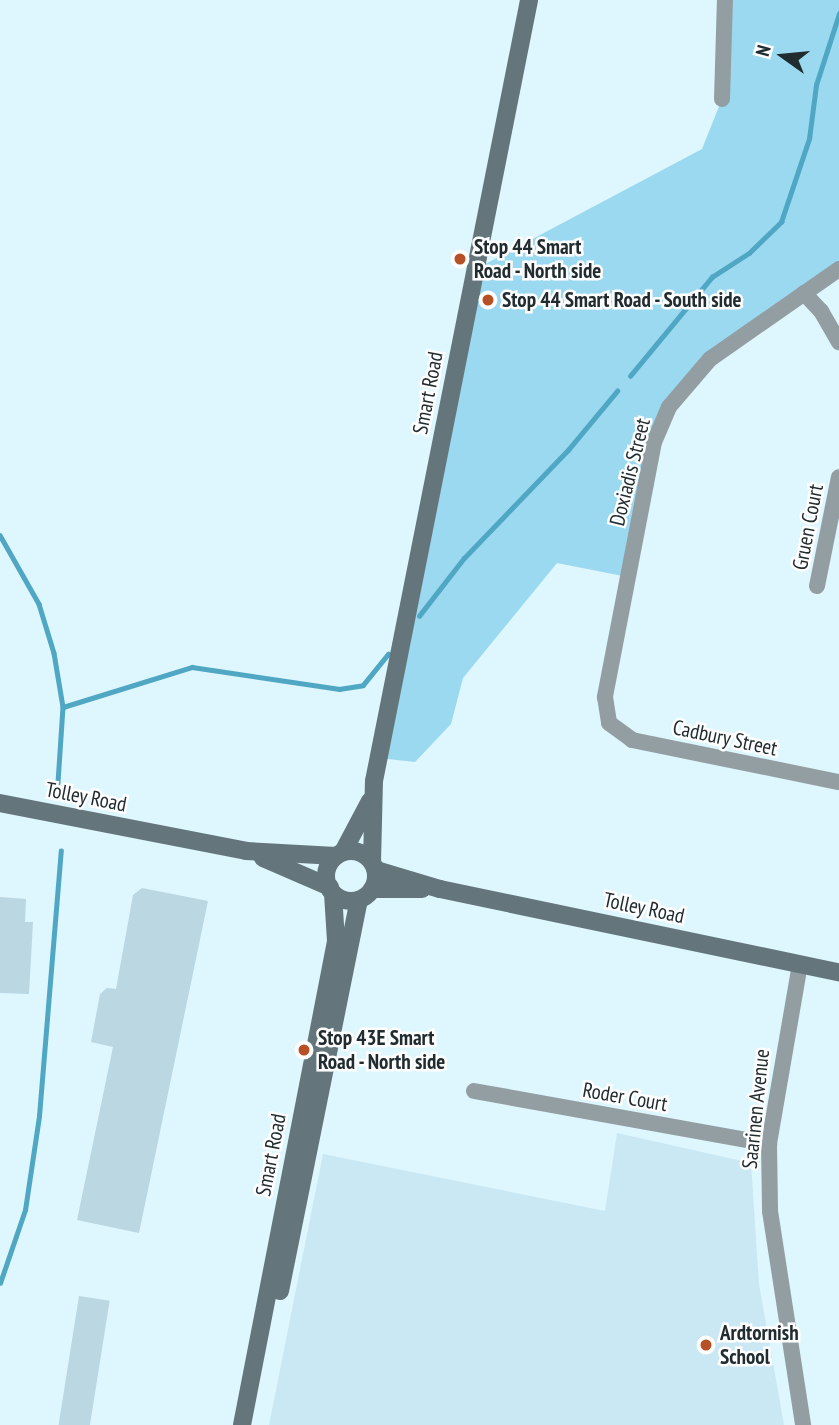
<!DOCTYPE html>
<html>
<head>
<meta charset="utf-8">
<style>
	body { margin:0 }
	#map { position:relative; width:839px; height:1425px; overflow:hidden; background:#def6fe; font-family:"PT Sans Narrow",sans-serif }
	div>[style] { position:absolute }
	.built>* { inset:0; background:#cae8f3 }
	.green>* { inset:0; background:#9ad9ef }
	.stream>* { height:4.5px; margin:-2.25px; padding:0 2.25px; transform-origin:2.25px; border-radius:2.25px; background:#4fa7c3 }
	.building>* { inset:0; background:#bad7e2; transform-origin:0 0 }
	.minor>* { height:16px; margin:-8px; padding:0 8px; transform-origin:8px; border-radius:8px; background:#929ea2 }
	.secondary>* { height:18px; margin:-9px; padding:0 9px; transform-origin:9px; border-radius:9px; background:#64767c }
	.secondary>.ring { margin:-9px; padding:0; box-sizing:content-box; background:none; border:18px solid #64767c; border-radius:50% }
	.dots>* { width:19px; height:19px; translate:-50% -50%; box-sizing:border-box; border:4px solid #fefefe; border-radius:50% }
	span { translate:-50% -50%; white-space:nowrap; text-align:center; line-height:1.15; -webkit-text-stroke:5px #fefefe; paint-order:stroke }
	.poi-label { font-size:21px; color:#212c30; font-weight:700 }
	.left { translate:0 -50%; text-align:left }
	.street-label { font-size:21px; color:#212c30 }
	.north { position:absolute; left:748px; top:21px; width:70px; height:70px; -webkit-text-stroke:5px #fefefe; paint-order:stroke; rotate:285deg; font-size:19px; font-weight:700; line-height:28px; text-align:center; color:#212c30 }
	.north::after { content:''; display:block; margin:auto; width:24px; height:32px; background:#212c30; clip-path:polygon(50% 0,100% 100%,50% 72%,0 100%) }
</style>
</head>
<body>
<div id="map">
	<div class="built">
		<i style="clip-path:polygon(617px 1133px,751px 1163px,759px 1284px,784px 1425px,269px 1425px,323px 1154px,605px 1211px)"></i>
	</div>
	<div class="green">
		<i style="clip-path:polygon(725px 0,839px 0,839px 269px,710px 359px,663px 419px,628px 577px,557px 563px,463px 678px,451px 724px,415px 762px,379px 758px,476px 269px,702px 149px,722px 99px)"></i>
	</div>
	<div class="stream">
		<i style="left:630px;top:376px;width:129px;rotate:-50.4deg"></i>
		<i style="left:712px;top:277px;width:44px;rotate:-33deg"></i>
		<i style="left:749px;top:253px;width:45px;rotate:-44.1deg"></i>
		<i style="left:781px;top:222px;width:88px;rotate:-71.4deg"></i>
		<i style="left:809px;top:139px;width:54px;rotate:-82.6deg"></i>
		<i style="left:816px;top:85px;width:75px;rotate:-72.1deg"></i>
		<i style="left:0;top:535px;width:79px;rotate:60.5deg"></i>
		<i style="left:39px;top:604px;width:51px;rotate:73deg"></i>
		<i style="left:54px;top:653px;width:55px;rotate:80.5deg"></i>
		<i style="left:63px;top:707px;width:76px;rotate:93.8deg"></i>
		<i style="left:419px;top:616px;width:73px;rotate:-52.2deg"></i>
		<i style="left:464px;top:558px;width:150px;rotate:-46.1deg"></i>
		<i style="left:568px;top:450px;width:77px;rotate:-50.3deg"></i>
		<i style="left:63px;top:707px;width:135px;rotate:-17.2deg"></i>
		<i style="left:192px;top:667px;width:149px;rotate:8.5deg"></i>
		<i style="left:339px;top:689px;width:24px;rotate:-9deg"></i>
		<i style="left:363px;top:685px;width:40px;rotate:-51deg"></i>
		<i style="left:0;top:1283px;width:77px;rotate:-71.1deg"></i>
		<i style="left:25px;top:1210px;width:95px;rotate:-81.5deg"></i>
		<i style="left:39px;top:1116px;width:266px;rotate:-85.3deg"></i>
	</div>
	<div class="building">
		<i style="clip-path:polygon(142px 888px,208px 901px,139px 1233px,77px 1220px,113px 1047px,91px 1042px,100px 994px,107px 988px,116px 989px,133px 895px)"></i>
		<i style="clip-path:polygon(0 897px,26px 899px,25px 922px,33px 922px,29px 994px,0 993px)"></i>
		<i style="left:79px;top:1296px;width:31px;height:131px;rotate:9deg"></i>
	</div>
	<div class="minor">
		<i style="left:722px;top:99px;width:99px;rotate:-88.3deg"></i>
		<i style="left:839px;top:269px;width:157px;rotate:145.1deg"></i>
		<i style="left:710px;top:359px;width:63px;rotate:130.5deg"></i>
		<i style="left:669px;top:407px;width:38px;rotate:113deg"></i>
		<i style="left:654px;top:442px;width:260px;rotate:100.9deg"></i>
		<i style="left:605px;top:697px;width:26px;rotate:81deg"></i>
		<i style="left:609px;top:723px;width:29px;rotate:36deg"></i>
		<i style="left:632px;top:740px;width:211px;rotate:11.5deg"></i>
		<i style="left:804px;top:293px;width:25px;rotate:47deg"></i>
		<i style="left:821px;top:311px;width:36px;rotate:60deg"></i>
		<i style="left:817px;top:586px;width:111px;rotate:-78.6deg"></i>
		<i style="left:800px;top:964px;width:183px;rotate:99.8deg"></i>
		<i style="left:769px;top:1144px;width:67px;rotate:89.1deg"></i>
		<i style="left:770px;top:1211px;width:217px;rotate:81.2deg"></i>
		<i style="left:474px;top:1091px;width:300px;rotate:10.2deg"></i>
	</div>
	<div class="secondary">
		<i style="left:0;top:803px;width:251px;rotate:11deg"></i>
		<i style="left:246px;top:851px;width:90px;rotate:3.2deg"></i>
		<i class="ring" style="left:326px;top:851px;width:32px;height:32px"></i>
		<i style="left:343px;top:852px;width:58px;rotate:-62.1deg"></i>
		<i style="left:263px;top:858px;width:73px;rotate:23.4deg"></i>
		<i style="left:372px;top:862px;width:81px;rotate:-88.6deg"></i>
		<i style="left:374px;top:781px;width:796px;rotate:-78.77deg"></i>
		<i style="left:376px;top:870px;width:67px;rotate:16.5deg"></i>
		<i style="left:440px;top:889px;width:408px;rotate:11.8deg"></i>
		<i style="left:372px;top:889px;width:50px"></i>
		<i style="left:280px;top:1291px;width:399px;rotate:-78.6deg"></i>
		<i style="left:242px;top:1425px;width:493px;rotate:-79deg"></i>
		<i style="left:336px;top:941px;width:48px;rotate:-93.6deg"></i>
	</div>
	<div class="dots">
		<i style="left:460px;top:259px;background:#b75125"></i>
		<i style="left:488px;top:300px;background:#b75125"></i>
		<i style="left:304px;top:1050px;background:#b75125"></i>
		<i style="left:706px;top:1345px;background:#b75125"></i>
	</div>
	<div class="poi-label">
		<span class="left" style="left:474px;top:259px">Stop 44 Smart<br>Road - North side</span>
		<span class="left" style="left:502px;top:300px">Stop 44 Smart Road - South side</span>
		<span class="left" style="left:318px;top:1050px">Stop 43E Smart<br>Road - North side</span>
		<span class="left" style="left:720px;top:1345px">Ardtornish<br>School</span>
	</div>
	<div class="street-label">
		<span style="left:428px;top:393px;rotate:-79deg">Smart Road</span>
		<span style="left:630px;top:472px;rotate:-76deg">Doxiadis Street</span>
		<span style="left:808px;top:527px;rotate:-79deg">Gruen Court</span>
		<span style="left:725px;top:738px;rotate:12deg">Cadbury Street</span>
		<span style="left:86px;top:797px;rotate:11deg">Tolley Road</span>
		<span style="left:644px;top:908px;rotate:12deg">Tolley Road</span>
		<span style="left:625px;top:1097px;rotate:10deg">Roder Court</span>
		<span style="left:756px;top:1109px;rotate:-84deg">Saarinen Avenue</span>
		<span style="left:271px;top:1155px;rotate:-79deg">Smart Road</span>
	</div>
	<div class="north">N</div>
</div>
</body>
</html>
